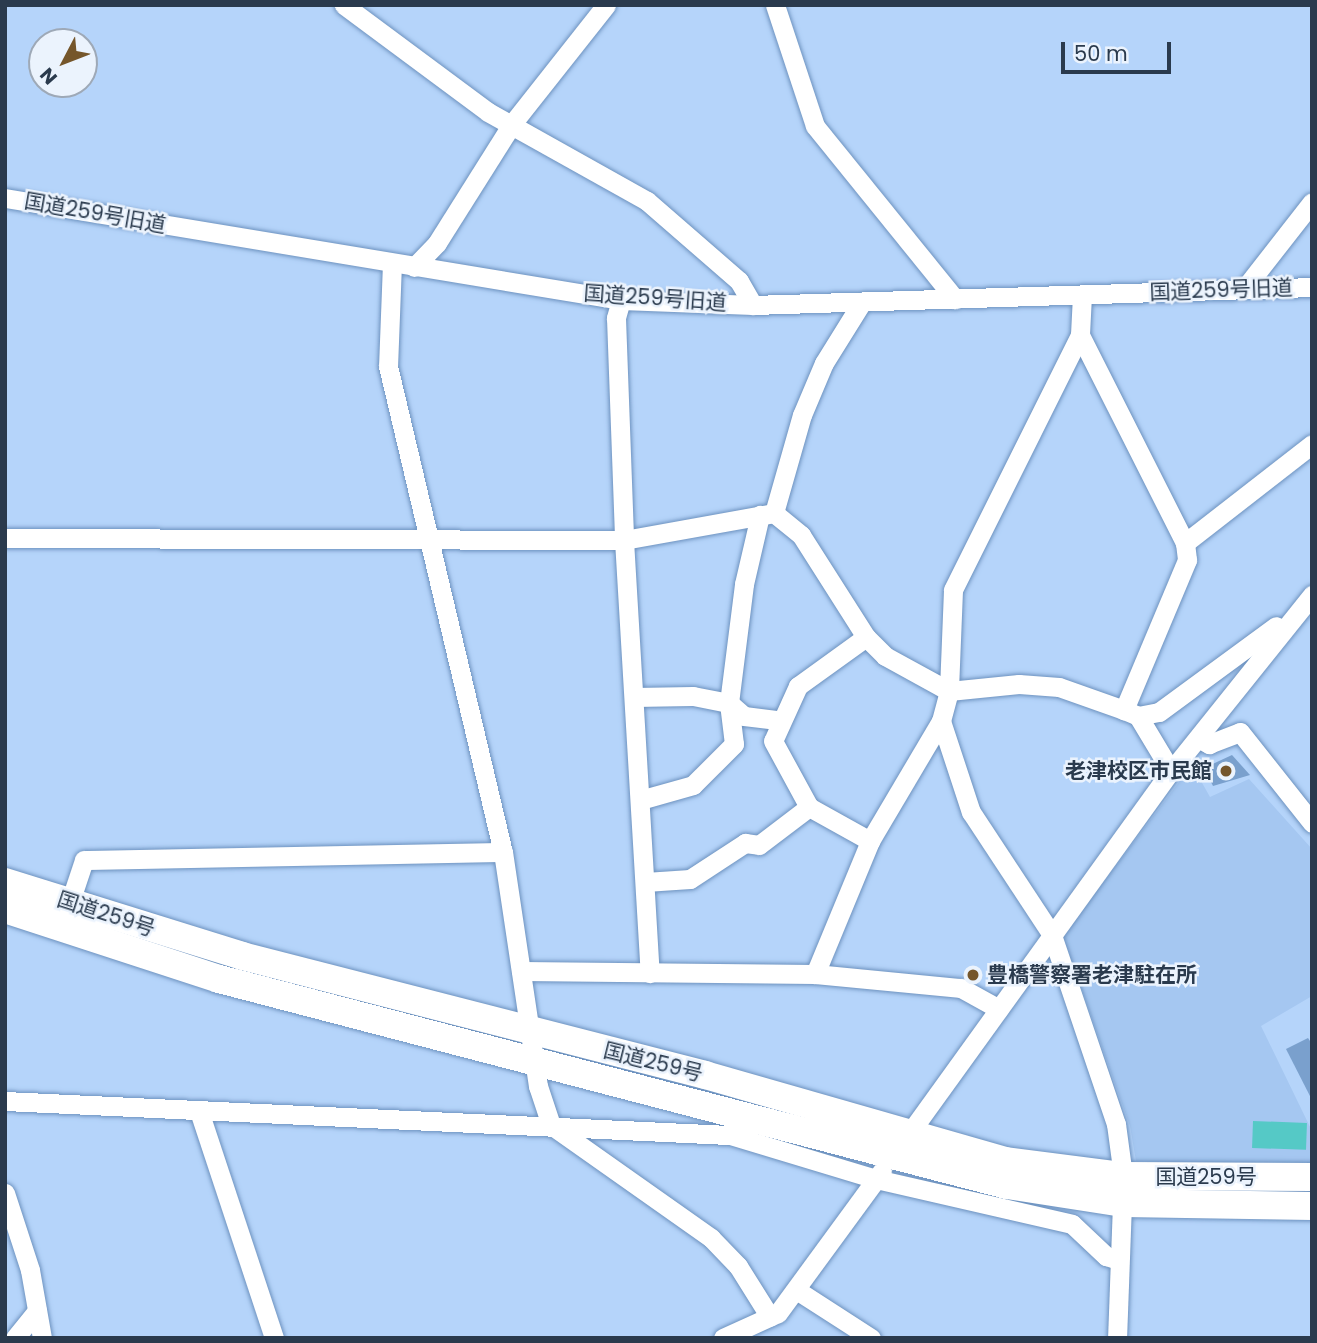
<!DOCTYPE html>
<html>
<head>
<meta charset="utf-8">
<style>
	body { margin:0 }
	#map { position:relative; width:1317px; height:1343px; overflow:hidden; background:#b5d4fa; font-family:Poppins,"Noto Sans JP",sans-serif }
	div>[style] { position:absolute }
	.built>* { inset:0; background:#a5c7f1 }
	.water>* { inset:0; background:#55c9c6; transform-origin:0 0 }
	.building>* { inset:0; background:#7aa0cd }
	.roads { filter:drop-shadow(0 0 2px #6d92bf) drop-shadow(0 0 2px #6d92bf) }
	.minor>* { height:19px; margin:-9.5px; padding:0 9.5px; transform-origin:9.5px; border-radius:9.5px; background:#fff }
	.highway>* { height:28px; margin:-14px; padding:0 14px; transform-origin:14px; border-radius:14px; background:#fff }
	.dots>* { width:19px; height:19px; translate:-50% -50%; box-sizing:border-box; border:4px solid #ebf3fd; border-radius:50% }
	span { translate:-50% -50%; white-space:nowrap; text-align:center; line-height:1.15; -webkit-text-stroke:5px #ebf3fd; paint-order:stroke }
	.street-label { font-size:21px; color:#2a3a4d }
	.poi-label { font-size:21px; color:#2a3a4d; font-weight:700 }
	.right { translate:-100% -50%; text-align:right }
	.left { translate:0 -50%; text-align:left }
	.frame { position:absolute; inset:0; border:7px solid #2a3a4d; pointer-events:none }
	.north { position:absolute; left:28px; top:28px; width:70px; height:70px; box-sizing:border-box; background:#ebf3fd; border:2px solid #9ea9b7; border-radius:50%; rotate:228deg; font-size:19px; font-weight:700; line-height:28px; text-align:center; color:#2a3a4d }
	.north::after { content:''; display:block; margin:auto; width:24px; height:32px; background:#75562b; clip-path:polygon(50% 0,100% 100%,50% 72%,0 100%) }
	.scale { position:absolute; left:1061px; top:42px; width:110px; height:32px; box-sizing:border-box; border:4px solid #2a3a4d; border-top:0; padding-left:9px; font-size:21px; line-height:24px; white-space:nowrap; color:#2a3a4d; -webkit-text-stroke:5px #ebf3fd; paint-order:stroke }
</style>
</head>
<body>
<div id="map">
	<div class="built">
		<i style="clip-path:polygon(1192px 765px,1210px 797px,1249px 779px,1312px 849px,1312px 996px,1261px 1026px,1312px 1131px,1312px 1166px,1136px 1161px,1130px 1126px,1063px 936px)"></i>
	</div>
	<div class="water">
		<i style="left:1253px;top:1121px;width:54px;height:27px;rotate:2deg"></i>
	</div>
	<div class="building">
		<i style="clip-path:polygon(1232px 755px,1250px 775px,1213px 786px,1204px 768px)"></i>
		<i style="clip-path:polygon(1308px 1038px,1312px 1044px,1312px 1100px,1286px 1049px)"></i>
	</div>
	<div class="roads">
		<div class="minor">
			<i style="left:344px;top:5px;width:179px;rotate:36.6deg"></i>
			<i style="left:488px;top:112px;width:182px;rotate:29.2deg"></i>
			<i style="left:647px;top:201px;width:122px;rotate:41deg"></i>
			<i style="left:739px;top:281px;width:28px;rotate:60deg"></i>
			<i style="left:775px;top:5px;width:127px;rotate:71.7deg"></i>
			<i style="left:815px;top:126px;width:223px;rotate:51deg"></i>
			<i style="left:5px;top:198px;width:624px;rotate:9.4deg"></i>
			<i style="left:621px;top:300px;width:132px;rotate:2.2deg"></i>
			<i style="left:753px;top:305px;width:559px;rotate:-1.84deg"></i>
			<i style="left:392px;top:263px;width:103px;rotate:92.2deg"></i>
			<i style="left:388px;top:366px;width:499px;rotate:76.7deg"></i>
			<i style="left:503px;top:852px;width:237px;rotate:81.5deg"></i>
			<i style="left:538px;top:1086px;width:41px;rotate:71.6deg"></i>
			<i style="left:551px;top:1125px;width:196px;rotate:35.2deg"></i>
			<i style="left:711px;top:1238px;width:39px;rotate:46deg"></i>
			<i style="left:738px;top:1266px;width:60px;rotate:57.9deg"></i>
			<i style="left:414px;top:267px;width:33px;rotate:-46deg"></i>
			<i style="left:437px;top:243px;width:141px;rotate:-57.8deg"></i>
			<i style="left:512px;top:124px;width:152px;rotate:-51.7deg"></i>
			<i style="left:1244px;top:289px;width:110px;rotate:-52deg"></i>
			<i style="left:1082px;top:295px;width:40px;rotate:92.9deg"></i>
			<i style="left:1080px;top:335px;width:285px;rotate:116.5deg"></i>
			<i style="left:953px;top:590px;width:101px;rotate:92.3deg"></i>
			<i style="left:949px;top:691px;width:31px;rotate:105deg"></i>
			<i style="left:941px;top:721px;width:96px;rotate:71.8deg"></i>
			<i style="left:971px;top:812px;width:147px;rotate:56.6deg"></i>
			<i style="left:1052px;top:935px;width:200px;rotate:71.3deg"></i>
			<i style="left:1116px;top:1124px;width:52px;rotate:82.3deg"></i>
			<i style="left:1123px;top:1176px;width:162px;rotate:92.1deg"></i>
			<i style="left:621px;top:300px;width:19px;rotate:106deg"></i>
			<i style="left:616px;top:318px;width:222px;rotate:87.9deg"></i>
			<i style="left:624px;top:540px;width:434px;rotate:86.6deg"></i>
			<i style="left:1080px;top:335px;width:233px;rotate:63.2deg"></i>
			<i style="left:1185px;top:543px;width:17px;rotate:83deg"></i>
			<i style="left:1187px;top:560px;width:163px;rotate:112.8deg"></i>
			<i style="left:774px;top:513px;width:102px;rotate:-74.1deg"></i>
			<i style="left:802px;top:415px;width:56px;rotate:-67.1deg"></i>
			<i style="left:824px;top:363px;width:72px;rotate:-58.1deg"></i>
			<i style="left:5px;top:538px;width:619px;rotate:0.19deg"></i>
			<i style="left:624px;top:540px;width:152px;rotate:-10.2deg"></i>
			<i style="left:774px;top:513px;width:35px;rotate:39deg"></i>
			<i style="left:801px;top:535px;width:121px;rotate:57.5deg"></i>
			<i style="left:866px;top:637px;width:27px;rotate:45deg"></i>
			<i style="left:885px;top:656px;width:73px;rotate:28.7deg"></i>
			<i style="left:949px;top:691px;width:70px;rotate:-5.7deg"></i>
			<i style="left:1019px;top:684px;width:40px;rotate:4.3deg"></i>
			<i style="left:1059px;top:687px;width:69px;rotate:19.5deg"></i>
			<i style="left:1124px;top:710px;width:15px;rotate:23deg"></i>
			<i style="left:1138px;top:716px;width:64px;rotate:59deg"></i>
			<i style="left:1185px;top:543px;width:161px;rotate:-37.9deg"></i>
			<i style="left:866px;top:637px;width:84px;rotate:144.2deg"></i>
			<i style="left:798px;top:686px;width:60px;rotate:114.4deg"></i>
			<i style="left:773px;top:741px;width:75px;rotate:61.4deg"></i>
			<i style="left:809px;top:807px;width:70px;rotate:29.1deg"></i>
			<i style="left:634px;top:697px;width:59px;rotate:-1deg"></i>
			<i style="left:693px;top:696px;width:37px;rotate:11deg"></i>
			<i style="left:729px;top:703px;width:20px;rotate:41deg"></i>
			<i style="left:744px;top:716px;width:38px;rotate:7deg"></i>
			<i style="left:1138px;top:716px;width:21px;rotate:-11deg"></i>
			<i style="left:1159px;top:712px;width:145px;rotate:-36.3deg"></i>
			<i style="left:1198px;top:738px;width:13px;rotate:29deg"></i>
			<i style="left:1209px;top:744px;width:33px;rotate:-21deg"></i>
			<i style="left:1240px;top:732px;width:116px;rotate:51.6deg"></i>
			<i style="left:640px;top:800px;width:55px;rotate:-15.8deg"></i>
			<i style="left:693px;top:785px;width:58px;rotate:-45deg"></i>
			<i style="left:734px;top:744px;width:41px;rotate:-97deg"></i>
			<i style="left:729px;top:703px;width:120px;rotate:-82.8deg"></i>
			<i style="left:744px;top:584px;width:71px;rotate:-76.9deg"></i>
			<i style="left:645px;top:882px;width:45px;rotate:-3.8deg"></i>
			<i style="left:690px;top:879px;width:66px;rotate:-33.2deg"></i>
			<i style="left:745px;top:843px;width:14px;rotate:8deg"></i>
			<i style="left:759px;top:845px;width:63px;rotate:-37.2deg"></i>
			<i style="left:70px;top:902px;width:44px;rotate:-71.6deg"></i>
			<i style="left:84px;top:860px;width:419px;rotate:-1.1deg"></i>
			<i style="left:521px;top:971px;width:294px;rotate:0.6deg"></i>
			<i style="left:815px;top:974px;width:147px;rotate:5.5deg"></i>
			<i style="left:961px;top:988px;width:43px;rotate:28.9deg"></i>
			<i style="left:815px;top:974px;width:144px;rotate:-67.5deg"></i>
			<i style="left:870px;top:841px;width:139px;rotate:-59.4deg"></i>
			<i style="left:5px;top:1101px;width:726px;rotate:2.69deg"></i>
			<i style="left:730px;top:1135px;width:152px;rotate:16.8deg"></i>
			<i style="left:876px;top:1179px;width:201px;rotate:12.9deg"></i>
			<i style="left:1072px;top:1224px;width:47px;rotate:43.3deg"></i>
			<i style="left:1106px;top:1256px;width:13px;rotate:18deg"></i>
			<i style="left:199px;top:1111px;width:239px;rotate:71.7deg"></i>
			<i style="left:916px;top:1124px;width:435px;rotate:-54.2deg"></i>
			<i style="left:1171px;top:771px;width:226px;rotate:-51.3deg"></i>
			<i style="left:5px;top:1193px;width:81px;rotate:72deg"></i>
			<i style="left:30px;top:1270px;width:69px;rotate:80deg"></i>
			<i style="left:798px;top:1291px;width:87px;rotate:32.8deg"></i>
			<i style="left:15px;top:1338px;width:35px;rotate:-51deg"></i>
			<i style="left:723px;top:1338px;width:60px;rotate:-24.4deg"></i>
			<i style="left:778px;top:1313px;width:176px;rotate:-53.8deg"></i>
		</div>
		<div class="highway">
			<i style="left:5px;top:882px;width:248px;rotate:17.3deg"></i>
			<i style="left:242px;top:956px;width:478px;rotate:14.4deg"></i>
			<i style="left:705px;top:1075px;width:311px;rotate:16deg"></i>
			<i style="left:1004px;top:1161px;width:120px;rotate:7.2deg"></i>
			<i style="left:1123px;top:1176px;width:189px;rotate:0.3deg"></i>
			<i style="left:5px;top:909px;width:225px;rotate:18.1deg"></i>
			<i style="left:219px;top:979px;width:814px;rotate:14.65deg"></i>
			<i style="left:1007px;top:1185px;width:117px;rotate:8.8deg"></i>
			<i style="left:1123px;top:1203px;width:189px;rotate:0.9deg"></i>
		</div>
	</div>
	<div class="dots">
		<i style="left:1226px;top:771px;background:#75562b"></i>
		<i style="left:973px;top:975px;background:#75562b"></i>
	</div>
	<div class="street-label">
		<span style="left:95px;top:213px;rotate:10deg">国道259号旧道</span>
		<span style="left:1221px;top:290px;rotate:-2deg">国道259号旧道</span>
		<span style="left:655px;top:298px;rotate:4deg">国道259号旧道</span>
		<span style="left:106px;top:914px;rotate:18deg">国道259号</span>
		<span style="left:653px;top:1062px;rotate:14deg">国道259号</span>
		<span style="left:1206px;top:1177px">国道259号</span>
	</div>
	<div class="poi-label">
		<span class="right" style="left:1212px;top:771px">老津校区市民館</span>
		<span class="left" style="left:987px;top:975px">豊橋警察署老津駐在所</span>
	</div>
	<div class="frame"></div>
	<div class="north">N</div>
	<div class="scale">50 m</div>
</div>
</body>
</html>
